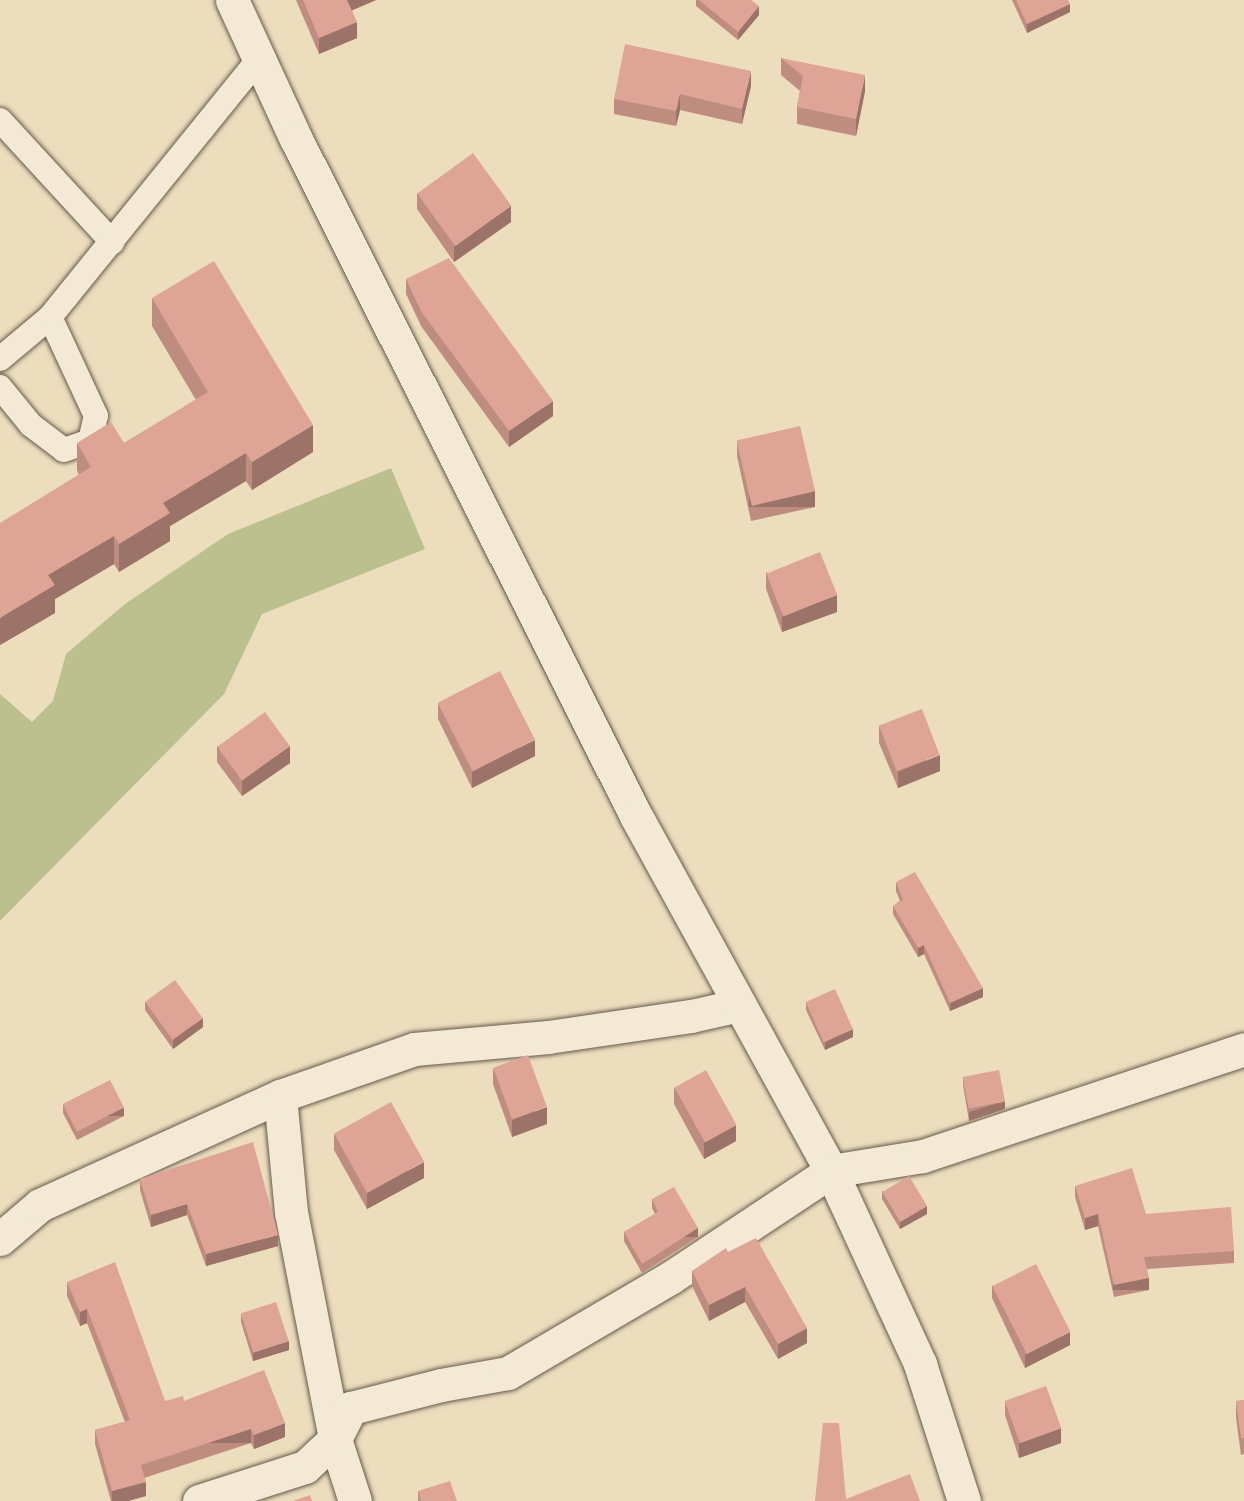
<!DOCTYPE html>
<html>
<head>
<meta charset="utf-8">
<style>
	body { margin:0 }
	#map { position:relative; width:1244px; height:1501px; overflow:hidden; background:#ecddbd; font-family:"IM FELL English",serif }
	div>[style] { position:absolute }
	.green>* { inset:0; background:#bbc08e }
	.roads { filter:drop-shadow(0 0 2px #665a4c) drop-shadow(0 0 2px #665a4c) }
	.service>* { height:24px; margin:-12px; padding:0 12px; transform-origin:12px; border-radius:12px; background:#f3e9d4 }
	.minor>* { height:33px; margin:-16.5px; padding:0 16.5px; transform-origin:16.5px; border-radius:16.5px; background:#f3e9d4 }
	.secondary>* { height:33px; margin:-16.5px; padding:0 16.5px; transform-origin:16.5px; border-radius:16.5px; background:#f3e9d4 }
	.wall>* { inset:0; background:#bf8d80 }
	.shaded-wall>* { inset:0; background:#9b7368; transform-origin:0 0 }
	.building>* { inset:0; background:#dea495; transform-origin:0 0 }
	span { translate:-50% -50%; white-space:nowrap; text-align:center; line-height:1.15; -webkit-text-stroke:4.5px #f3e9d4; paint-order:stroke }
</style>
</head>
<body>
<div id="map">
	<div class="green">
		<i style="clip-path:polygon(391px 468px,425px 549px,262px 614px,224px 694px,0 921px,0 694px,32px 722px,53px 701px,66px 654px,125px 604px,228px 534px)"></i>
	</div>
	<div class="roads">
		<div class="service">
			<i style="left:0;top:120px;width:166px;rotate:47.4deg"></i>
			<i style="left:0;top:359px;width:65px;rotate:-40deg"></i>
			<i style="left:0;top:387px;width:49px;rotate:50.8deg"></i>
			<i style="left:31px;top:425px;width:41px;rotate:37.1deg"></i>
			<i style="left:64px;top:450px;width:28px;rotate:-19deg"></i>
			<i style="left:90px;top:441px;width:26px;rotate:-77deg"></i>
			<i style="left:96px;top:416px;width:109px;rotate:-114.9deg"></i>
			<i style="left:50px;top:317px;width:332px;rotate:-51deg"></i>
		</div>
		<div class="minor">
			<i style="left:280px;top:1096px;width:117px;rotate:84.6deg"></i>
			<i style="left:291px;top:1212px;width:231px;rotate:79deg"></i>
			<i style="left:335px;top:1439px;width:65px;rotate:72.1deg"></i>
			<i style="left:0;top:1239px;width:52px;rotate:-40.4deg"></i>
			<i style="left:40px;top:1205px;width:264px;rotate:-24.4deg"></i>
			<i style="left:280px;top:1096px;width:142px;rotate:-19.3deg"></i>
			<i style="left:414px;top:1049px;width:135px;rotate:-5.1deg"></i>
			<i style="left:548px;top:1037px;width:145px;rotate:-8.4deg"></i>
			<i style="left:691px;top:1016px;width:50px;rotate:-12.7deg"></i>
			<i style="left:199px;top:1501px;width:111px;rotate:-17.8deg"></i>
			<i style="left:305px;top:1467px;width:41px;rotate:-43deg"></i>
			<i style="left:335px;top:1439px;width:35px;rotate:-63deg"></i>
			<i style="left:351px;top:1408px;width:93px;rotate:-14.3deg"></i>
			<i style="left:441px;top:1385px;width:68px;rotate:-10.2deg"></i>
			<i style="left:508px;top:1373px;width:188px;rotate:-30.4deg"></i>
			<i style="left:670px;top:1278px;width:193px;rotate:-33.6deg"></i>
			<i style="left:831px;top:1171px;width:93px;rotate:-9.3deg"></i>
			<i style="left:923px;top:1156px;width:338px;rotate:-18.4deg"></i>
		</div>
		<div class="secondary">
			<i style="left:232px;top:0;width:153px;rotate:65.3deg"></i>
			<i style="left:296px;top:139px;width:758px;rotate:63.33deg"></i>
			<i style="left:636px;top:816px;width:405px;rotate:61.2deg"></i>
			<i style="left:831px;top:1171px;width:213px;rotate:65.2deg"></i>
			<i style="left:920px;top:1364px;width:144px;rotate:72.2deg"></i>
		</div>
	</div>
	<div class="wall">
		<i style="clip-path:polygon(296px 0,376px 0,352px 10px,357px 38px,319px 54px)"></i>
		<i style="clip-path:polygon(696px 0,751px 0,759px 15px,738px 40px,696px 6px)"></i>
		<i style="clip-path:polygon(1012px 0,1068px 0,1070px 12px,1027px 33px)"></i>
		<i style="clip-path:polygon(781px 58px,865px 91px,856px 136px,797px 124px,797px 107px,800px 91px,781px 75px)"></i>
		<i style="clip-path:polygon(751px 86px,742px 124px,680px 110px,676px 126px,614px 114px,614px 99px)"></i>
		<i style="clip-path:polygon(417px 193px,511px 222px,454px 262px,417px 209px)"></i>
		<i style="clip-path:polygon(406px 279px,553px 416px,509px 447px,421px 326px,406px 294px)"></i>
		<i style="clip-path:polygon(152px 298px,313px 452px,252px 490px,246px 481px,170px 526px,170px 541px,119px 572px,114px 564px,55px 599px,55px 613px,0 645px,79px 475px,77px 470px,77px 443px,124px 443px,196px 400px,152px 326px)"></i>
		<i style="clip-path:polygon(737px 440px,815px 507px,751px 521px,737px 456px)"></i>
		<i style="clip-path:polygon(766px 572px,837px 612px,782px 632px,766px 589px)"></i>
		<i style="clip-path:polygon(438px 703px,535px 756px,472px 788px,438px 719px)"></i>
		<i style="clip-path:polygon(879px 726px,940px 771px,898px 788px,879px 743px)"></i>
		<i style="clip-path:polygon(217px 746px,290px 763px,242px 796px,217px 762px)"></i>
		<i style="clip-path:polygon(896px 882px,983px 997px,950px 1011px,924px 954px,918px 957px,893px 914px,893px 906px,900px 901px,896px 891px)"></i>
		<i style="clip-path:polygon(145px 1002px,203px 1027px,173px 1049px,145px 1010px)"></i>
		<i style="clip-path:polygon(806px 1002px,853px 1037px,825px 1050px,806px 1010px)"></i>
		<i style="clip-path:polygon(493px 1068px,547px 1124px,512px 1137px,493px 1084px)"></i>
		<i style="clip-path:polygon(963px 1077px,1005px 1109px,969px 1121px,963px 1085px)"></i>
		<i style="clip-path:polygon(674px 1087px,736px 1141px,704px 1159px,674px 1104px)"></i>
		<i style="clip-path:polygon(63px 1104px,124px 1116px,77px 1140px,63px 1113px)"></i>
		<i style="clip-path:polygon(334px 1134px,424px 1178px,367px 1209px,334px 1150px)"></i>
		<i style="clip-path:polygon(140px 1179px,278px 1246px,206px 1266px,187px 1215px,151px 1227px,140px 1190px)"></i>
		<i style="clip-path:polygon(1075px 1186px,1146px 1214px,1234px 1251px,1234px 1263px,1147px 1269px,1149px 1290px,1114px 1297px,1098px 1226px,1085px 1230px,1075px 1197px)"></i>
		<i style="clip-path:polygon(882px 1191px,927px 1214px,900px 1229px,882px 1199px)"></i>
		<i style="clip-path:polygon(652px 1199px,698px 1237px,642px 1273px,624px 1241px,624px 1232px,655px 1214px,652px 1208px)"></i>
		<i style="clip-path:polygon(728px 1252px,807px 1343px,778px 1359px,745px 1302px,709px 1321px,692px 1286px,692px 1271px)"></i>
		<i style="clip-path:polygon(67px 1282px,165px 1401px,184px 1401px,285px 1437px,254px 1449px,251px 1443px,144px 1478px,146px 1496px,128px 1501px,111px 1501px,95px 1444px,95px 1430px,125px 1422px,87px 1323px,80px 1326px,67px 1296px)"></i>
		<i style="clip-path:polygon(992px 1285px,1070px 1345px,1025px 1368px,992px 1298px)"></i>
		<i style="clip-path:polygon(241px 1314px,289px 1350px,253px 1361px,241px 1322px)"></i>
		<i style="clip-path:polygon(1244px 1400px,1244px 1454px,1241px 1455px,1236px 1418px,1236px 1401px)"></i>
		<i style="clip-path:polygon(1005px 1401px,1061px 1443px,1019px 1458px,1005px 1415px)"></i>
		<i style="clip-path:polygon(418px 1491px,457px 1501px,418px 1501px)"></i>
	</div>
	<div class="shaded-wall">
		<i style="clip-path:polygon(346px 0,376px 0,346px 13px)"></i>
		<i style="clip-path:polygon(1070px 4px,1070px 12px,1027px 33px,1027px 24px)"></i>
		<i style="clip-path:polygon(759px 6px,759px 15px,738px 40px,738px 32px)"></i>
		<i style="clip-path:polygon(357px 22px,357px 38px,319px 54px,319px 38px)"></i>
		<i style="clip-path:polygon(751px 71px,751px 86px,742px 124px,742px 109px)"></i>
		<i style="clip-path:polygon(865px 75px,865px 91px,856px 136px,856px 119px)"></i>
		<i style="clip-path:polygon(680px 94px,680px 110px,676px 126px,676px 111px)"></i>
		<i style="clip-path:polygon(511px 206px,511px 222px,454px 262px,454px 246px)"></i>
		<i style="clip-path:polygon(553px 401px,553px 416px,509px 447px,509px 431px)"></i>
		<i style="clip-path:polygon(313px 425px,313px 452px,252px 490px,252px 462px)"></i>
		<i style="clip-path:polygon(246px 453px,246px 481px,170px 526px,170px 541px,119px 572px,119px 544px,163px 503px)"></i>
		<i style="left:815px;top:491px;width:16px;height:66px;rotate:90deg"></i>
		<i style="clip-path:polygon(114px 536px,114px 564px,55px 599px,55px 613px,0 645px,0 618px,48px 575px)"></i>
		<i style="clip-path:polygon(837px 595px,837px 612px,782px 632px,782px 616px)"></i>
		<i style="clip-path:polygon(535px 740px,535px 756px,472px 788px,472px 771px)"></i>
		<i style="clip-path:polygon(290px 746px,290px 763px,242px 796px,242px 780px)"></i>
		<i style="clip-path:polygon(940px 755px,940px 771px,898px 788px,898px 772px)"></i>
		<i style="clip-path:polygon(924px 945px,924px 954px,918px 957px,918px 948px)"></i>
		<i style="clip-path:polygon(983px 988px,983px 997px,950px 1011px,950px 1003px)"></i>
		<i style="clip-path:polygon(203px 1018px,203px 1027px,173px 1049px,173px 1040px)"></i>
		<i style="clip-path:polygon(853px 1029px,853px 1037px,825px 1050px,825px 1042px)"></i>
		<i style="clip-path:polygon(1005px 1101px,1005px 1109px,969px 1121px,969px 1112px)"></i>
		<i style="clip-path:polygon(547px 1107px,547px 1124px,512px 1137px,512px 1120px)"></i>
		<i style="left:124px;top:1108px;width:8px;height:53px;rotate:90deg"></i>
		<i style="clip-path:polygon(736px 1125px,736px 1141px,704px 1159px,704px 1142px)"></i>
		<i style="clip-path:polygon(424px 1162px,424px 1178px,367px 1209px,367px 1193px)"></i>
		<i style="clip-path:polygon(187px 1204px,187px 1215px,151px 1227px,151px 1215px)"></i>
		<i style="clip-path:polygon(927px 1206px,927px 1214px,900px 1229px,900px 1221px)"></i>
		<i style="clip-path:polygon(1098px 1214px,1098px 1226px,1085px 1230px,1085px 1218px)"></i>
		<i style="left:698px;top:1228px;width:9px;height:67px;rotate:90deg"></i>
		<i style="clip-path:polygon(278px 1235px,278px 1246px,206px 1266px,206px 1254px)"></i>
		<i style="left:1149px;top:1278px;width:12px;height:36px;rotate:90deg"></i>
		<i style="clip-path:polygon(745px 1287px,745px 1302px,709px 1321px,709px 1305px)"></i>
		<i style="clip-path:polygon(87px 1309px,87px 1323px,80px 1326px,80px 1312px)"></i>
		<i style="clip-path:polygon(807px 1328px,807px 1343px,778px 1359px,778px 1344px)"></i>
		<i style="clip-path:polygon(1070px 1332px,1070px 1345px,1025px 1368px,1025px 1355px)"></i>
		<i style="clip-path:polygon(289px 1341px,289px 1350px,253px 1361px,253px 1353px)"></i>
		<i style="clip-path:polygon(285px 1423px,285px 1437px,254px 1449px,254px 1435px)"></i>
		<i style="clip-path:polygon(1061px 1428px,1061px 1443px,1019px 1458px,1019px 1443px)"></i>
		<i style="left:251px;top:1429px;width:14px;height:116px;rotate:90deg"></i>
		<i style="clip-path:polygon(146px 1482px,146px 1496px,128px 1501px,112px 1501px,112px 1491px)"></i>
	</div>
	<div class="building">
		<i style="clip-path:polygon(303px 0,347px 0,357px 22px,319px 38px)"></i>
		<i style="clip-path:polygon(699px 0,751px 0,759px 6px,738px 32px)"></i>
		<i style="clip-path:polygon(1016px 0,1068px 0,1070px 4px,1027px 24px)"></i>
		<i style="clip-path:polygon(625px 44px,751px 71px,742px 109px,680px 94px,676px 111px,614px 99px)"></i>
		<i style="clip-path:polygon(781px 58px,865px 75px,856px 119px,797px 107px,803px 76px)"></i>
		<i style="left:473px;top:153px;width:65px;height:69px;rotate:54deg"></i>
		<i style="clip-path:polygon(449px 258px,553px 401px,509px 431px,421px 311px,406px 279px)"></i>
		<i style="clip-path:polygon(214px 261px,313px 425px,252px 462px,246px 453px,163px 503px,170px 513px,119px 544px,114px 536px,48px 575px,55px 585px,0 618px,0 523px,91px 467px,77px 443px,111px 422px,124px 443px,208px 392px,152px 298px)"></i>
		<i style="left:800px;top:426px;width:67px;height:65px;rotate:77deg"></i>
		<i style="left:820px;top:552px;width:46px;height:58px;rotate:68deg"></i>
		<i style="left:500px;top:671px;width:77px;height:70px;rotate:63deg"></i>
		<i style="left:922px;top:709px;width:49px;height:46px;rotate:69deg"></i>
		<i style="left:265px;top:712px;width:42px;height:59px;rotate:54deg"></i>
		<i style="clip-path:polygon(915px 872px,983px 988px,950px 1003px,924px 945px,918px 948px,893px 906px,903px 900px,896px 882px)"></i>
		<i style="left:175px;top:980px;width:47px;height:37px;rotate:54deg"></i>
		<i style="left:835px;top:989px;width:44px;height:32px;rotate:66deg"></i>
		<i style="left:528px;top:1055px;width:55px;height:37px;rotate:70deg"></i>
		<i style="left:706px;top:1070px;width:63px;height:36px;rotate:61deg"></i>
		<i style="left:999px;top:1070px;width:32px;height:37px;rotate:79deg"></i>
		<i style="left:110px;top:1080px;width:31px;height:53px;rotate:63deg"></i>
		<i style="left:391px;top:1102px;width:68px;height:65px;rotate:61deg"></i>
		<i style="clip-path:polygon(253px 1142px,278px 1235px,206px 1254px,187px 1204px,151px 1215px,140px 1179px)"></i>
		<i style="clip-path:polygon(1132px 1168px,1146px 1214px,1231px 1207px,1234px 1251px,1144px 1257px,1149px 1278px,1114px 1285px,1098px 1214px,1085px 1218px,1075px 1186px)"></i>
		<i style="left:909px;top:1176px;width:35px;height:31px;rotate:59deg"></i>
		<i style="clip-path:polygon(674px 1187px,698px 1228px,642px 1264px,624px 1232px,658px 1212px,652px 1199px)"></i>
		<i style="clip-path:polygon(756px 1238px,807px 1328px,778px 1344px,745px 1287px,709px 1305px,692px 1271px,726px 1248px,728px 1252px)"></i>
		<i style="clip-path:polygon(115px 1262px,165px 1401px,183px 1396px,184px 1401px,264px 1370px,285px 1423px,254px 1435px,251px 1429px,141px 1465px,146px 1482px,112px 1491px,95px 1430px,130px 1420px,87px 1309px,80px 1312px,67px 1282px)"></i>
		<i style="left:1036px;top:1264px;width:76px;height:49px;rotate:63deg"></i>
		<i style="left:276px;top:1302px;width:41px;height:37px;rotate:72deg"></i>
		<i style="left:1046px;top:1386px;width:45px;height:44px;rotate:70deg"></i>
		<i style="clip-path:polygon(1244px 1400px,1244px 1438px,1241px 1438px,1236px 1401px)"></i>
		<i style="clip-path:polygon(823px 1423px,839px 1423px,846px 1499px,910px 1474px,920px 1501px,815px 1501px)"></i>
		<i style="clip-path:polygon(450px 1481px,457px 1501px,421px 1501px,418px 1491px)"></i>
		<i style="clip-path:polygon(310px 1495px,312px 1501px,293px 1501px)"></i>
	</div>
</div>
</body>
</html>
